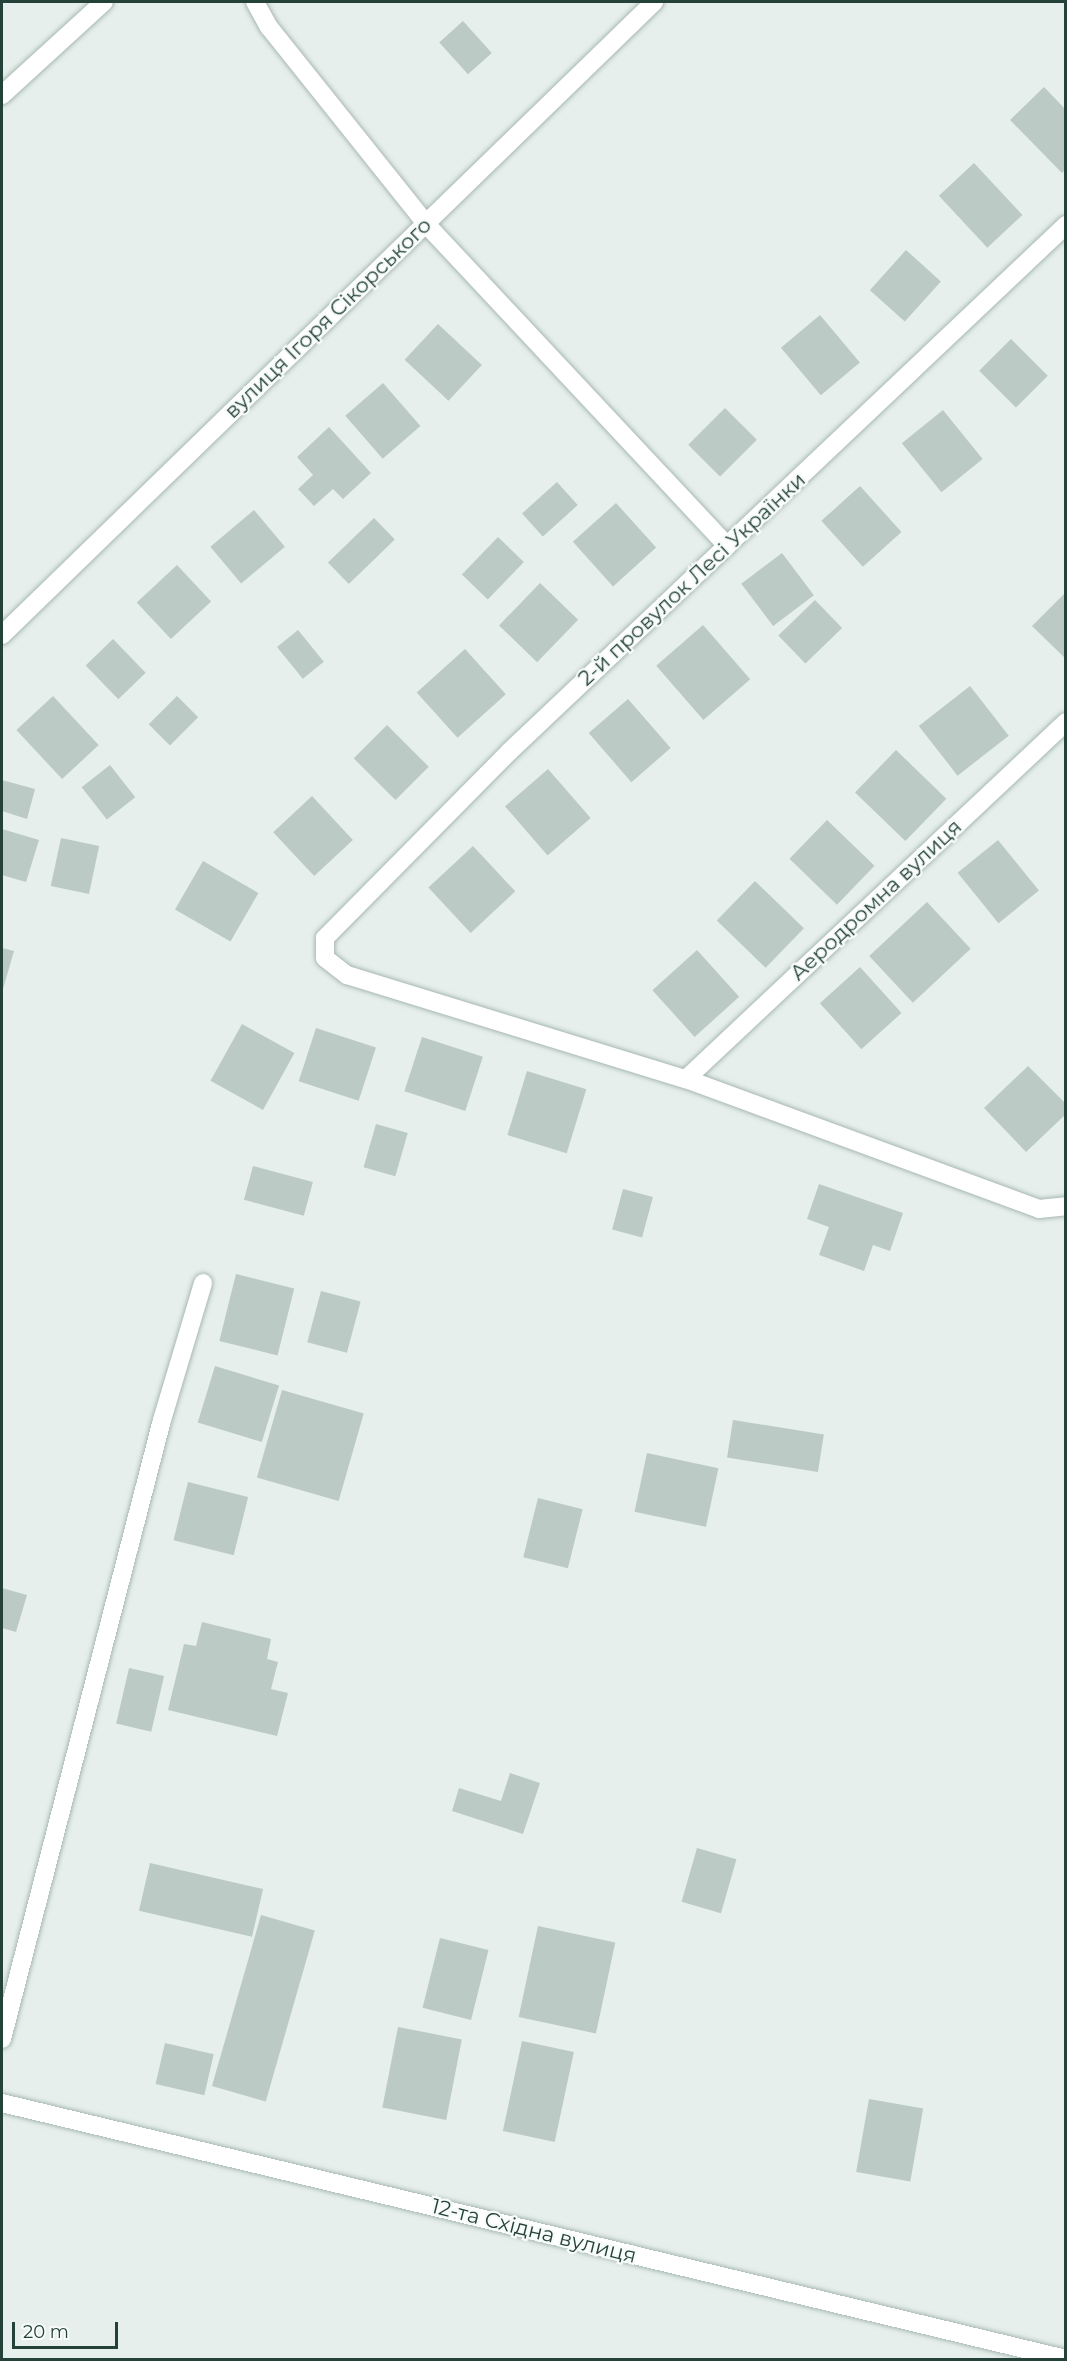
<!DOCTYPE html>
<html>
<head>
<meta charset="utf-8">
<style>
	body { margin:0 }
	#map { position:relative; width:1067px; height:2361px; overflow:hidden; background:#e6efeb; font-family:Montserrat,sans-serif }
	div>[style] { position:absolute }
	.building>* { inset:0; background:#bbcac4; transform-origin:0 0 }
	.roads { filter:drop-shadow(0 0 2px #a8b8b2) drop-shadow(0 0 2px #a8b8b2) }
	.minor>* { height:18px; margin:-9px; padding:0 9px; transform-origin:9px; border-radius:9px; background:#fff }
	.secondary>* { height:18px; margin:-9px; padding:0 9px; transform-origin:9px; border-radius:9px; background:#fff }
	span { translate:-50% -50%; white-space:nowrap; text-align:center; line-height:1.15; -webkit-text-stroke:4.5px #f7fbf9; paint-order:stroke }
	.street-label { font-size:21px; color:#24423a }
	.frame { position:absolute; inset:0; border:3px solid #24423a; pointer-events:none }
	.scale { position:absolute; left:12px; top:2322px; width:106px; height:27px; box-sizing:border-box; border:3px solid #24423a; border-top:0; padding-left:8px; font-size:18px; line-height:21px; white-space:nowrap; color:#24423a; -webkit-text-stroke:4px #f7fbf9; paint-order:stroke }
</style>
</head>
<body>
<div id="map">
	<div class="building">
		<i style="left:463px;top:21px;width:43px;height:32px;rotate:48deg"></i>
		<i style="clip-path:polygon(1044px 87px,1066px 110px,1066px 169px,1062px 173px,1010px 120px)"></i>
		<i style="left:974px;top:163px;width:71px;height:48px;rotate:47deg"></i>
		<i style="left:906px;top:250px;width:47px;height:54px;rotate:42deg"></i>
		<i style="left:820px;top:315px;width:62px;height:51px;rotate:50deg"></i>
		<i style="left:438px;top:324px;width:60px;height:49px;rotate:43deg"></i>
		<i style="left:1011px;top:339px;width:52px;height:45px;rotate:45deg"></i>
		<i style="left:383px;top:383px;width:57px;height:50px;rotate:49deg"></i>
		<i style="left:725px;top:408px;width:45px;height:52px;rotate:45deg"></i>
		<i style="left:943px;top:410px;width:63px;height:53px;rotate:51deg"></i>
		<i style="clip-path:polygon(329px 427px,371px 473px,343px 499px,333px 489px,314px 506px,298px 489px,313px 475px,297px 457px)"></i>
		<i style="left:557px;top:482px;width:31px;height:47px;rotate:48deg"></i>
		<i style="left:860px;top:486px;width:62px;height:52px;rotate:48deg"></i>
		<i style="left:616px;top:503px;width:60px;height:58px;rotate:48deg"></i>
		<i style="left:254px;top:510px;width:48px;height:57px;rotate:50deg"></i>
		<i style="left:374px;top:518px;width:30px;height:64px;rotate:46deg"></i>
		<i style="left:498px;top:537px;width:36px;height:52px;rotate:44deg"></i>
		<i style="left:782px;top:553px;width:53px;height:51px;rotate:53deg"></i>
		<i style="left:177px;top:565px;width:50px;height:55px;rotate:47deg"></i>
		<i style="left:540px;top:583px;width:53px;height:59px;rotate:44deg"></i>
		<i style="clip-path:polygon(1066px 592px,1066px 659px,1032px 626px)"></i>
		<i style="left:815px;top:600px;width:39px;height:51px;rotate:46deg"></i>
		<i style="left:703px;top:625px;width:72px;height:62px;rotate:49deg"></i>
		<i style="left:298px;top:630px;width:41px;height:27px;rotate:51deg"></i>
		<i style="left:113px;top:639px;width:47px;height:38px;rotate:46deg"></i>
		<i style="left:465px;top:649px;width:61px;height:65px;rotate:48deg"></i>
		<i style="left:970px;top:686px;width:63px;height:65px;rotate:52deg"></i>
		<i style="left:53px;top:696px;width:67px;height:50px;rotate:47deg"></i>
		<i style="left:177px;top:696px;width:30px;height:40px;rotate:45deg"></i>
		<i style="left:628px;top:699px;width:65px;height:52px;rotate:49deg"></i>
		<i style="left:387px;top:725px;width:59px;height:47px;rotate:45deg"></i>
		<i style="left:896px;top:750px;width:70px;height:59px;rotate:44deg"></i>
		<i style="left:110px;top:765px;width:41px;height:36px;rotate:52deg"></i>
		<i style="left:548px;top:769px;width:65px;height:57px;rotate:49deg"></i>
		<i style="clip-path:polygon(2px 780px,35px 789px,27px 819px,2px 811px)"></i>
		<i style="left:312px;top:796px;width:60px;height:53px;rotate:47deg"></i>
		<i style="left:827px;top:820px;width:66px;height:54px;rotate:44deg"></i>
		<i style="clip-path:polygon(2px 829px,39px 840px,26px 882px,2px 875px)"></i>
		<i style="left:61px;top:838px;width:39px;height:49px;rotate:12deg"></i>
		<i style="left:998px;top:840px;width:65px;height:52px;rotate:51deg"></i>
		<i style="left:473px;top:846px;width:62px;height:61px;rotate:47deg"></i>
		<i style="left:203px;top:861px;width:64px;height:56px;rotate:30deg"></i>
		<i style="left:755px;top:881px;width:68px;height:55px;rotate:44deg"></i>
		<i style="left:927px;top:902px;width:64px;height:79px;rotate:47deg"></i>
		<i style="clip-path:polygon(2px 948px,14px 951px,3px 989px,2px 989px)"></i>
		<i style="left:697px;top:950px;width:63px;height:60px;rotate:48deg"></i>
		<i style="left:860px;top:967px;width:62px;height:54px;rotate:48deg"></i>
		<i style="left:242px;top:1024px;width:60px;height:65px;rotate:29deg"></i>
		<i style="left:316px;top:1028px;width:63px;height:56px;rotate:18deg"></i>
		<i style="left:422px;top:1037px;width:64px;height:57px;rotate:18deg"></i>
		<i style="clip-path:polygon(1028px 1066px,1066px 1104px,1066px 1114px,1026px 1152px,984px 1108px)"></i>
		<i style="left:527px;top:1071px;width:62px;height:67px;rotate:17deg"></i>
		<i style="left:376px;top:1124px;width:33px;height:45px;rotate:16deg"></i>
		<i style="left:253px;top:1166px;width:62px;height:35px;rotate:15deg"></i>
		<i style="clip-path:polygon(819px 1184px,903px 1213px,890px 1251px,873px 1245px,864px 1271px,819px 1255px,829px 1227px,807px 1219px)"></i>
		<i style="left:623px;top:1189px;width:31px;height:42px;rotate:15deg"></i>
		<i style="left:236px;top:1274px;width:60px;height:69px;rotate:14deg"></i>
		<i style="left:321px;top:1291px;width:41px;height:53px;rotate:15deg"></i>
		<i style="left:215px;top:1366px;width:67px;height:59px;rotate:17deg"></i>
		<i style="left:282px;top:1390px;width:85px;height:91px;rotate:16deg"></i>
		<i style="left:733px;top:1420px;width:92px;height:38px;rotate:9deg"></i>
		<i style="left:647px;top:1453px;width:73px;height:60px;rotate:12deg"></i>
		<i style="left:188px;top:1482px;width:62px;height:60px;rotate:14deg"></i>
		<i style="left:538px;top:1498px;width:46px;height:61px;rotate:14deg"></i>
		<i style="clip-path:polygon(2px 1588px,27px 1595px,16px 1632px,2px 1628px)"></i>
		<i style="clip-path:polygon(202px 1622px,271px 1639px,267px 1659px,278px 1662px,271px 1689px,288px 1693px,277px 1736px,168px 1710px,184px 1644px,196px 1646px)"></i>
		<i style="left:129px;top:1668px;width:36px;height:57px;rotate:13deg"></i>
		<i style="clip-path:polygon(510px 1773px,540px 1783px,523px 1834px,452px 1811px,459px 1788px,501px 1801px)"></i>
		<i style="left:697px;top:1848px;width:41px;height:56px;rotate:16deg"></i>
		<i style="left:150px;top:1863px;width:116px;height:49px;rotate:13deg"></i>
		<i style="left:261px;top:1915px;width:56px;height:178px;rotate:16deg"></i>
		<i style="left:538px;top:1926px;width:79px;height:93px;rotate:12deg"></i>
		<i style="left:440px;top:1938px;width:50px;height:72px;rotate:14deg"></i>
		<i style="left:398px;top:2027px;width:65px;height:82px;rotate:11deg"></i>
		<i style="left:522px;top:2041px;width:53px;height:92px;rotate:12deg"></i>
		<i style="left:165px;top:2043px;width:50px;height:42px;rotate:13deg"></i>
		<i style="left:869px;top:2099px;width:55px;height:74px;rotate:10deg"></i>
	</div>
	<div class="roads">
		<div class="minor">
			<i style="left:255px;top:2px;width:29px;rotate:61deg"></i>
			<i style="left:269px;top:27px;width:252px;rotate:51.4deg"></i>
			<i style="left:426px;top:224px;width:441px;rotate:46.9deg"></i>
			<i style="left:2px;top:95px;width:138px;rotate:-42.4deg"></i>
			<i style="left:1066px;top:225px;width:767px;rotate:136.59deg"></i>
			<i style="left:509px;top:752px;width:262px;rotate:134.7deg"></i>
			<i style="left:325px;top:938px;width:20px;rotate:90deg"></i>
			<i style="left:325px;top:958px;width:28px;rotate:38deg"></i>
			<i style="left:347px;top:975px;width:355px;rotate:17.1deg"></i>
			<i style="left:686px;top:1079px;width:376px;rotate:20.2deg"></i>
			<i style="left:1039px;top:1209px;width:27px;rotate:-6deg"></i>
			<i style="left:686px;top:1079px;width:521px;rotate:-43.21deg"></i>
			<i style="left:2px;top:2039px;width:639px;rotate:-75.51deg"></i>
			<i style="left:162px;top:1420px;width:143px;rotate:-73.3deg"></i>
			<i style="left:2px;top:2103px;width:1094px;rotate:13.53deg"></i>
		</div>
		<div class="secondary">
			<i style="left:2px;top:635px;width:909px;rotate:-44.15deg"></i>
		</div>
	</div>
	<div class="street-label">
		<span style="left:328px;top:318px;rotate:-44deg">вулиця Ігоря Сікорського</span>
		<span style="left:692px;top:579px;rotate:-43deg">2-й провулок Лесі Українки</span>
		<span style="left:876px;top:900px;rotate:-43deg">Аеродромна вулиця</span>
		<span style="left:534px;top:2231px;rotate:14deg">12-та Східна вулиця</span>
	</div>
	<div class="frame"></div>
	<div class="scale">20 m</div>
</div>
</body>
</html>
